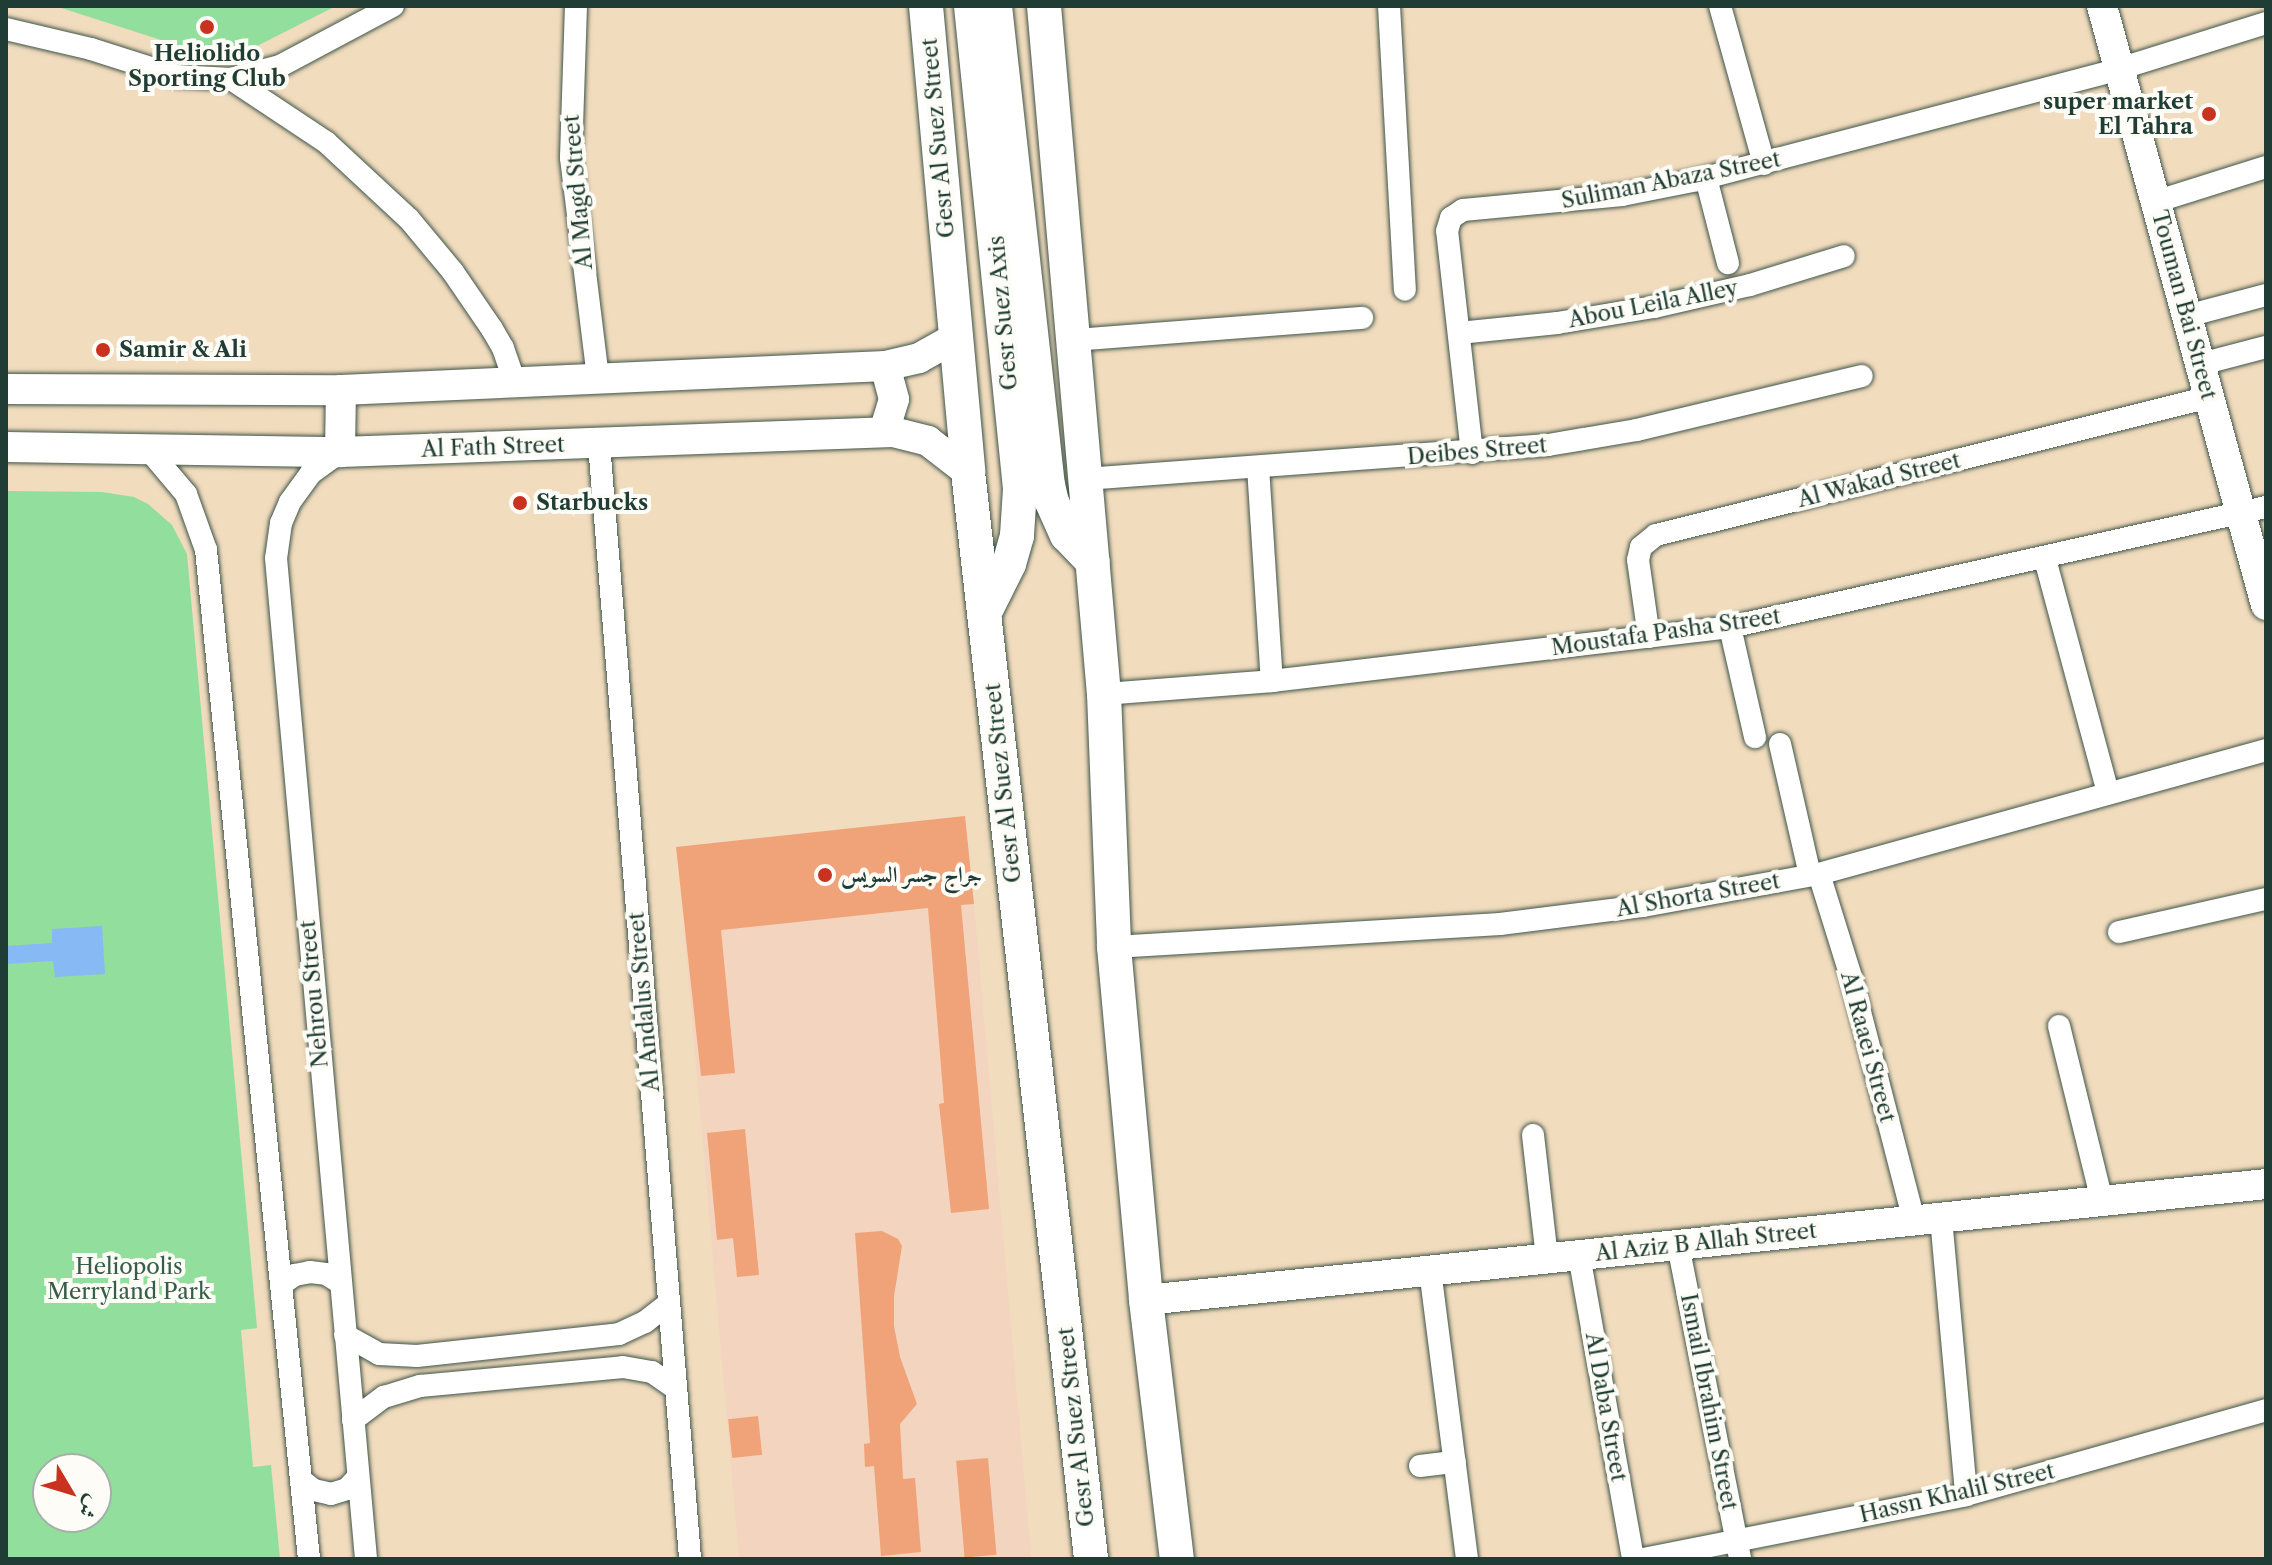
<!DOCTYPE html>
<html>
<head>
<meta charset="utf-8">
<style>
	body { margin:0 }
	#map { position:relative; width:2272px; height:1565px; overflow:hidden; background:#f2dcbe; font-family:"Libre Caslon Text",Amiri,serif }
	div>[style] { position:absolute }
	.built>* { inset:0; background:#f3d4bf; transform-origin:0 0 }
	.green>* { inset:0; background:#92de9c }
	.water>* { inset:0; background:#87baf4 }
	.building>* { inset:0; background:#f0a279; transform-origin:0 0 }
	.roads { filter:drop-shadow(0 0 2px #3f5549) drop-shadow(0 0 2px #3f5549) }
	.street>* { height:22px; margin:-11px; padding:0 11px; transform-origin:11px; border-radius:11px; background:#fff }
	.secondary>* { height:30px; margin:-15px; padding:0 15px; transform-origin:15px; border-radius:15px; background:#fff }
	.primary>* { height:34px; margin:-17px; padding:0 17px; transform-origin:17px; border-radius:17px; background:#fff }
	.dots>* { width:22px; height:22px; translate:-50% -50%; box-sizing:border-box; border:4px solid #fdfcf7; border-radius:50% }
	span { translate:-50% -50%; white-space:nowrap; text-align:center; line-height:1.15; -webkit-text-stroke:8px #fdfcf7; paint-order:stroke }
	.poi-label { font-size:22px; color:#1f3d34; font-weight:700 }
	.right { translate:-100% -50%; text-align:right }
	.left { translate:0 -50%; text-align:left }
	.street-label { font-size:22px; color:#1f3d34 }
	.park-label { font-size:22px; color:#365d49 }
	.frame { position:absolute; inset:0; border:8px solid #1f3d34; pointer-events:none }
	.north { position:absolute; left:32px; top:1453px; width:80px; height:80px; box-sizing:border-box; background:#fdfcf7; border:2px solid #a4b0a9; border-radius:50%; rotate:128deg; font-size:22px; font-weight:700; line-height:32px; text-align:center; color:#1f3d34 }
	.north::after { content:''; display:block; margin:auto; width:28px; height:36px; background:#c8321e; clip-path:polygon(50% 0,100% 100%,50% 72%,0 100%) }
</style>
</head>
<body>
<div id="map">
	<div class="built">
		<i style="left:974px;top:904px;width:657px;height:291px;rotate:85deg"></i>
	</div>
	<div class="green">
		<i style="clip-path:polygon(55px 6px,336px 6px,247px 51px,186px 48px)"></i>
		<i style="clip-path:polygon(evenodd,6px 491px,102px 492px,134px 497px,148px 504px,172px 525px,187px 554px,257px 1328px,241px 1330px,253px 1467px,271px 1465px,280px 1559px,6px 1559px,6px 491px,48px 1469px,96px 1469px,96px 1517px,48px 1517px,48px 1469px)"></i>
	</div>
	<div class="water">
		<i style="clip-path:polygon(102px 926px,105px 974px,55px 977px,53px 961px,6px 964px,6px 946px,52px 943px,52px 929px)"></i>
	</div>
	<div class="building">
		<i style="clip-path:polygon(965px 816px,974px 904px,961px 905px,989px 1209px,951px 1213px,939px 1104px,944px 1103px,928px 908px,721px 930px,735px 1073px,701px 1076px,676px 847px)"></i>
		<i style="clip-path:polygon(745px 1129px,759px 1275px,737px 1277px,733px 1238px,717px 1240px,707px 1133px)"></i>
		<i style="clip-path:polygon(882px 1231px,898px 1239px,902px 1246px,894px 1296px,894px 1326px,900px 1357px,917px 1404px,900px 1424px,903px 1479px,915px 1478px,921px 1552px,881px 1556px,874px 1466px,865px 1467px,864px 1444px,870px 1443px,855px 1233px)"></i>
		<i style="left:758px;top:1416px;width:39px;height:30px;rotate:84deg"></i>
		<i style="left:988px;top:1458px;width:97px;height:32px;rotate:85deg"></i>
	</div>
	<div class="roads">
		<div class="street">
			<i style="left:576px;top:6px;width:152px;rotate:91.9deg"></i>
			<i style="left:571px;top:158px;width:222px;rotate:83deg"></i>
			<i style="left:1389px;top:6px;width:284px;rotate:86.8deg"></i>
			<i style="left:1720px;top:6px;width:164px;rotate:74.4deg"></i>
			<i style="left:6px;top:29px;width:87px;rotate:13.2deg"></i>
			<i style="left:91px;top:49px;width:89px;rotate:17.6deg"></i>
			<i style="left:176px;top:76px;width:55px;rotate:3.1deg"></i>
			<i style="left:231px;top:79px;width:51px;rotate:-14.9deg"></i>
			<i style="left:280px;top:66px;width:128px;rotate:-28deg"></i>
			<i style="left:231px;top:79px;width:114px;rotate:33.6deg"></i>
			<i style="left:326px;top:142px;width:113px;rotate:42.9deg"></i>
			<i style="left:409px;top:219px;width:69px;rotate:50.3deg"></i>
			<i style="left:453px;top:272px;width:69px;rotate:55.6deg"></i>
			<i style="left:492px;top:329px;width:22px;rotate:60deg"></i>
			<i style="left:503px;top:348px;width:36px;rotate:71deg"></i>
			<i style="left:1706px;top:178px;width:88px;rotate:75.5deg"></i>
			<i style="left:2155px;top:202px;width:116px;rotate:-17.5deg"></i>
			<i style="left:2187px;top:316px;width:82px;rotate:-14.9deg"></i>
			<i style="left:1459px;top:333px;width:99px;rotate:-5.8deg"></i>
			<i style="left:1557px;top:323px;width:98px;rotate:-9.4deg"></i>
			<i style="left:1654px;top:307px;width:98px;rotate:-12.9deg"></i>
			<i style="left:1750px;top:285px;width:98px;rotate:-17.1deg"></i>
			<i style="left:1074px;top:340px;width:289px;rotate:-4.4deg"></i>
			<i style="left:2201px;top:364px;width:67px;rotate:-14.7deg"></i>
			<i style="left:599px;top:444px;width:1119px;rotate:85.33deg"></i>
			<i style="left:148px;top:449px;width:59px;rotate:49.8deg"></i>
			<i style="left:186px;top:494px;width:59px;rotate:70.3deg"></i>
			<i style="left:206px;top:550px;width:1014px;rotate:84.17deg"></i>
			<i style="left:340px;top:452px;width:36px;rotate:144deg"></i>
			<i style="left:311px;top:473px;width:36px;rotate:126deg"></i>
			<i style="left:290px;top:502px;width:23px;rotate:113deg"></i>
			<i style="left:281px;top:523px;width:35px;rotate:98deg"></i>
			<i style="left:276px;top:558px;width:1005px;rotate:84.86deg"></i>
			<i style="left:1472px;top:453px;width:223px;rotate:-96.4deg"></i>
			<i style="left:1447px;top:231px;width:14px;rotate:-73deg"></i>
			<i style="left:1451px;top:218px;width:14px;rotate:-34deg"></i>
			<i style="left:1463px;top:210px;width:160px;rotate:-5.4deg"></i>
			<i style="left:1622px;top:195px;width:76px;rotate:-11.3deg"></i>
			<i style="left:1697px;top:180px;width:436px;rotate:-14.7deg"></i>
			<i style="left:2119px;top:69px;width:154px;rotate:-17.4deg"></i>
			<i style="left:1258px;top:467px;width:214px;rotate:86.3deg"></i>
			<i style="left:1085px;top:479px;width:464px;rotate:-4.2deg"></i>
			<i style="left:1548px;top:445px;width:90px;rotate:-9.6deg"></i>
			<i style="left:1637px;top:430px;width:231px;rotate:-13.5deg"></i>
			<i style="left:2045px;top:559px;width:242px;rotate:74.9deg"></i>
			<i style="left:1730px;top:627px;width:113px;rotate:77.2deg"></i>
			<i style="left:1649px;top:637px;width:78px;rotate:-98.1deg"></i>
			<i style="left:1638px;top:560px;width:13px;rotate:-77deg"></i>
			<i style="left:1641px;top:547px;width:19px;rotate:-39deg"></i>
			<i style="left:1656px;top:535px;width:571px;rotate:-13.99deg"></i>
			<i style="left:1104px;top:694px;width:169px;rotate:-4.4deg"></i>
			<i style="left:1272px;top:681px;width:461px;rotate:-6.7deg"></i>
			<i style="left:1730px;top:627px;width:549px;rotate:-12.62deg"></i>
			<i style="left:1780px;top:744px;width:134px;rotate:77.1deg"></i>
			<i style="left:1819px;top:874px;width:108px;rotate:72.7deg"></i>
			<i style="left:1851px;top:977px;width:252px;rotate:75.5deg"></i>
			<i style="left:2119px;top:932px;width:151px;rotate:-12.7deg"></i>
			<i style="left:1114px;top:947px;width:387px;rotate:-3.4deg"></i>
			<i style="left:1500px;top:924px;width:144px;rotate:-7.2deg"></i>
			<i style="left:1643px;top:906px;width:179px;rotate:-10.3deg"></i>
			<i style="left:1819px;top:874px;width:464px;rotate:-15.5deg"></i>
			<i style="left:2059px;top:1026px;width:180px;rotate:76.2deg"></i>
			<i style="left:1533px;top:1135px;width:124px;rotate:83.5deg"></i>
			<i style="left:1941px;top:1218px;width:278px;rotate:84.8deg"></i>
			<i style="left:1678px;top:1245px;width:320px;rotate:78.8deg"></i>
			<i style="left:1579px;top:1255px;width:309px;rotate:79.9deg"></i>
			<i style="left:1430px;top:1270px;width:291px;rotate:82.7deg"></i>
			<i style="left:282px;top:1284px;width:16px;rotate:-35deg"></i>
			<i style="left:295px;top:1275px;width:15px;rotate:-11deg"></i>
			<i style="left:310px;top:1272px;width:16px;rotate:7deg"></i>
			<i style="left:326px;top:1274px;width:15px;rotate:32deg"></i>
			<i style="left:345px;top:1335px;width:39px;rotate:29deg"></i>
			<i style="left:379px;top:1354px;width:38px;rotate:3deg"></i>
			<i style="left:417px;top:1356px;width:203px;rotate:-6.2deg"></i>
			<i style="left:619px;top:1334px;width:29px;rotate:-25deg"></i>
			<i style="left:645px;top:1322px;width:29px;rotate:-38deg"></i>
			<i style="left:353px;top:1420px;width:39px;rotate:-37deg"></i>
			<i style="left:384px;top:1397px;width:38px;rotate:-17deg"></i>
			<i style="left:420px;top:1386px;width:204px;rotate:-5.3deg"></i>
			<i style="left:623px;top:1367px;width:29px;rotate:10deg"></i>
			<i style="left:652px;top:1372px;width:28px;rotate:35deg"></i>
			<i style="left:1420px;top:1466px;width:35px;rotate:-7deg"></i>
			<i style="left:301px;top:1480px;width:16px;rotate:38deg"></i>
			<i style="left:314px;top:1490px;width:17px;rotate:13deg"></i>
			<i style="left:331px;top:1494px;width:17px;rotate:-17deg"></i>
			<i style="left:347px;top:1489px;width:16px;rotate:-47deg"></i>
			<i style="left:1644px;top:1559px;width:328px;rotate:-11.2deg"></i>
			<i style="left:1966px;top:1495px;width:312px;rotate:-15.8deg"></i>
		</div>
		<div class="secondary">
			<i style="left:2102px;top:6px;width:621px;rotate:74.69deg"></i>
			<i style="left:6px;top:389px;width:335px;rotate:0.2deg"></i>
			<i style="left:341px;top:390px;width:545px;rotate:-2.53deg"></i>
			<i style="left:885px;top:366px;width:35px;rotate:-13deg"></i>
			<i style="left:919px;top:358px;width:41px;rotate:-29.1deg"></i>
			<i style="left:884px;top:432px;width:34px;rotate:-73deg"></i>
			<i style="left:894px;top:399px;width:34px;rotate:-105deg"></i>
			<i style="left:6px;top:447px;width:334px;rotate:0.9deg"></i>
			<i style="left:340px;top:452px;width:553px;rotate:-2.07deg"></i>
			<i style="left:893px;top:432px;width:36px;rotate:14deg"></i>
			<i style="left:928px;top:441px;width:51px;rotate:37.8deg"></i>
			<i style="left:340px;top:452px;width:62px;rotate:-89.1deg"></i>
			<i style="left:1146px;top:1300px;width:1126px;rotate:-5.91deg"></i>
		</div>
		<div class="primary">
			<i style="left:926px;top:6px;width:468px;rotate:84.8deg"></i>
			<i style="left:968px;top:472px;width:1094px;rotate:83.54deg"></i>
			<i style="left:971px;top:6px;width:485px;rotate:84.2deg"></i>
			<i style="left:1020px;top:489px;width:47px;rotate:93.7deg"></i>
			<i style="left:1017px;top:536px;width:29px;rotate:106deg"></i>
			<i style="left:1009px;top:564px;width:56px;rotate:116.6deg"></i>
			<i style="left:995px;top:6px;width:482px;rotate:83.7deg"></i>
			<i style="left:1048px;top:485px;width:17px;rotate:77deg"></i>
			<i style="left:1052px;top:502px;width:36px;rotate:66deg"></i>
			<i style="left:1067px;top:535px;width:37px;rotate:46deg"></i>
			<i style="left:1044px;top:6px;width:691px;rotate:85.02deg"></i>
			<i style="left:1104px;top:694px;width:253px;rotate:87.7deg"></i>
			<i style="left:1114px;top:947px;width:354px;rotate:84.8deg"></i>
			<i style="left:1146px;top:1300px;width:261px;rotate:83.2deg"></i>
		</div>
	</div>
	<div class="dots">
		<i style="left:207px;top:27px;background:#c8321e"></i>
		<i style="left:2209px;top:114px;background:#c8321e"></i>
		<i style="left:103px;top:350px;background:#c8321e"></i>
		<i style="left:520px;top:503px;background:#c8321e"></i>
		<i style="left:825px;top:875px;background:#c8321e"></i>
	</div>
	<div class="poi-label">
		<span style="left:207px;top:66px">Heliolido<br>Sporting Club</span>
		<span class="right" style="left:2193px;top:114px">super market<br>El Tahra</span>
		<span class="left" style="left:119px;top:350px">Samir &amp; Ali</span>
		<span class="left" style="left:536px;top:503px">Starbucks</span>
		<span class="left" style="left:841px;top:875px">جراج جسر السويس</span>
	</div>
	<div class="street-label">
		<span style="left:938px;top:138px;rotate:-95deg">Gesr Al Suez Street</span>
		<span style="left:1671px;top:180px;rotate:-11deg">Suliman Abaza Street</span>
		<span style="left:578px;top:192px;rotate:-95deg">Al Magd Street</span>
		<span style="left:1653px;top:304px;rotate:-11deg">Abou Leila Alley</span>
		<span style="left:2184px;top:305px;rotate:75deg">Touman Bai Street</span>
		<span style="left:1003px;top:313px;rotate:-95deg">Gesr Suez Axis</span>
		<span style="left:493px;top:447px;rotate:-2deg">Al Fath Street</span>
		<span style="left:1477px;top:451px;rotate:-5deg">Deibes Street</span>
		<span style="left:1879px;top:480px;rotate:-14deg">Al Wakad Street</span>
		<span style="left:1666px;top:632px;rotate:-8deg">Moustafa Pasha Street</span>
		<span style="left:1003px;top:783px;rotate:-96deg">Gesr Al Suez Street</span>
		<span style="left:1698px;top:895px;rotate:-10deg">Al Shorta Street</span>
		<span style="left:314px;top:994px;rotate:-95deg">Nehrou Street</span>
		<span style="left:644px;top:1002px;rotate:-95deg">Al Andalus Street</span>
		<span style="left:1868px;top:1047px;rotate:75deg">Al Raaei Street</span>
		<span style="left:1706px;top:1242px;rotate:-6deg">Al Aziz B Allah Street</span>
		<span style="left:1709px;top:1402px;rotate:79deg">Ismail Ibrahim Street</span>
		<span style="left:1606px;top:1407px;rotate:80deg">Al Daba Street</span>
		<span style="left:1076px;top:1427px;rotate:-96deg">Gesr Al Suez Street</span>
		<span style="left:1957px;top:1493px;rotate:-13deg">Hassn Khalil Street</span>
	</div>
	<div class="park-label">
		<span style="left:129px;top:1279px">Heliopolis<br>Merryland Park</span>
	</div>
	<div class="frame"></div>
	<div class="north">ش</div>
</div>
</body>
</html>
